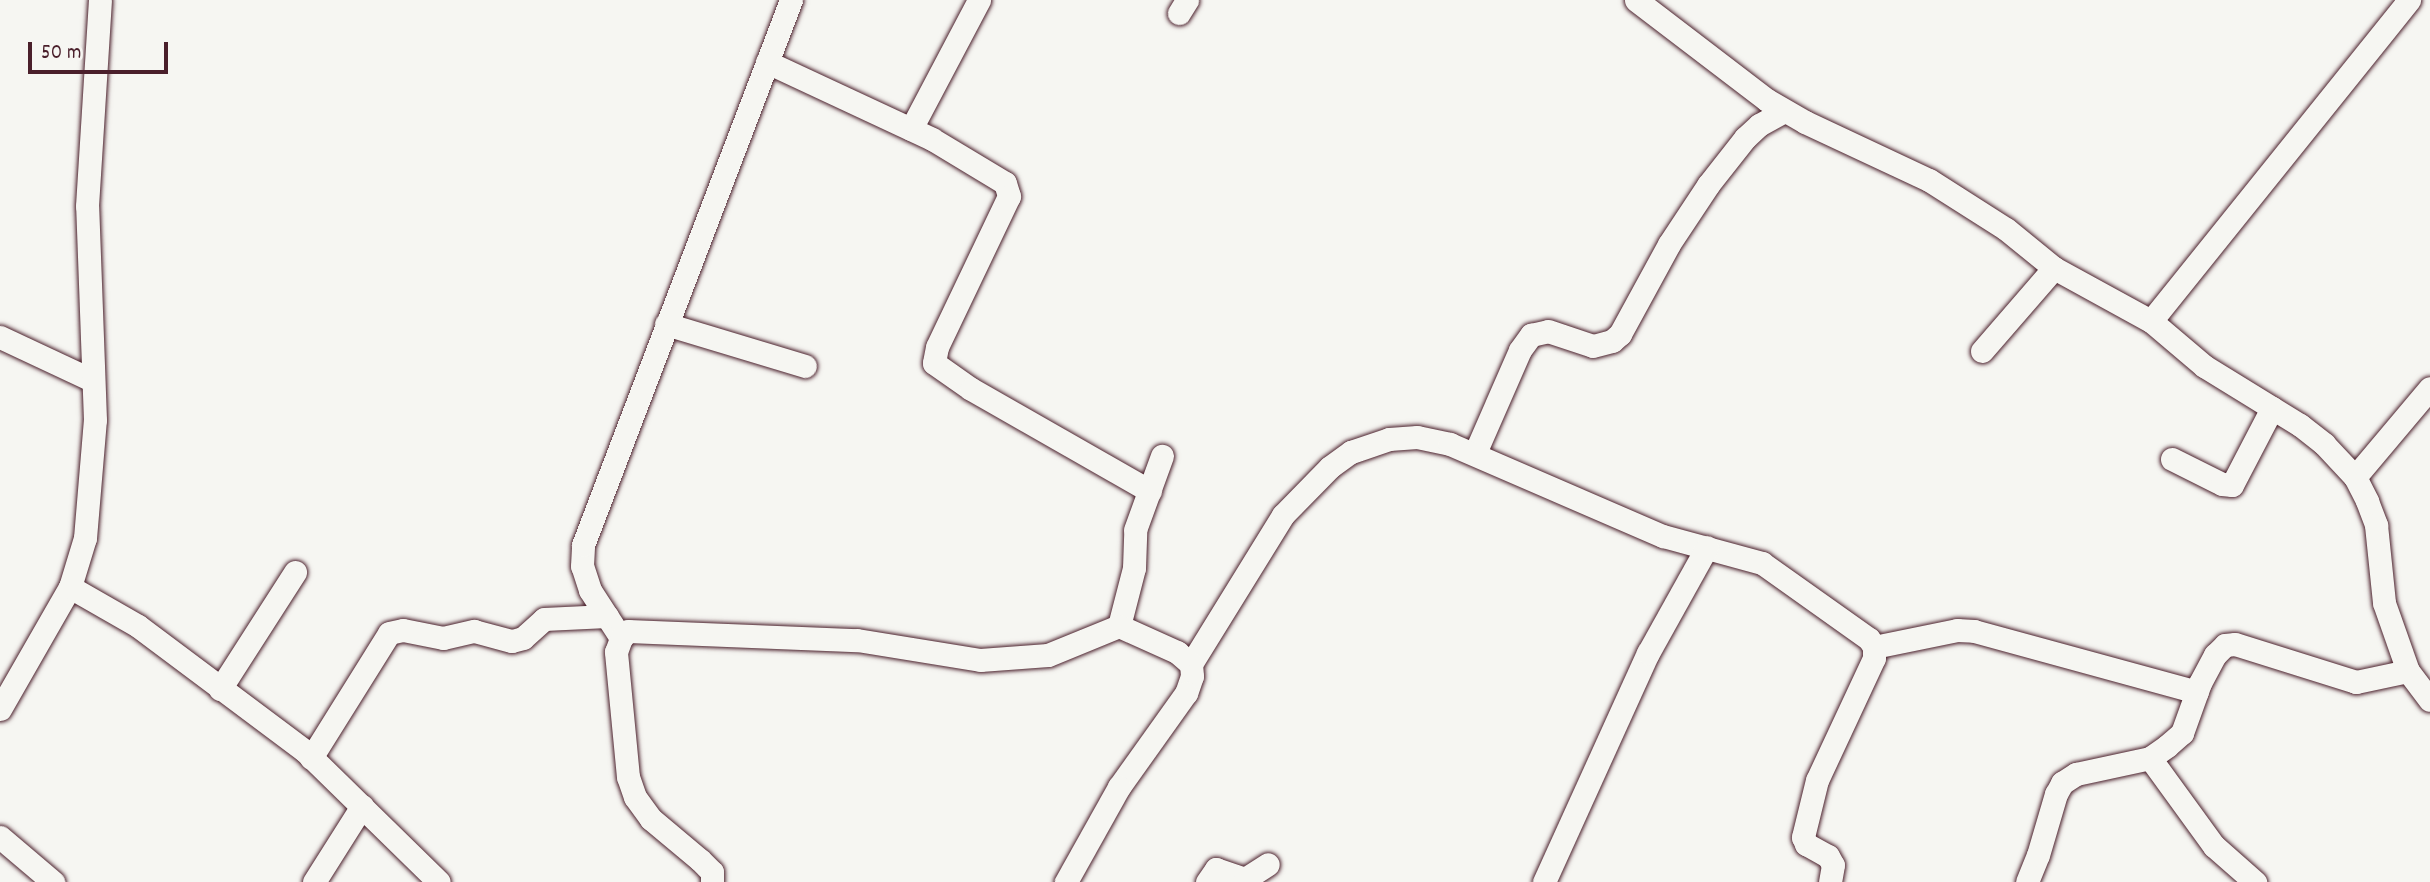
<!DOCTYPE html>
<html>
<head>
<meta charset="utf-8">
<style>
	body { margin:0 }
	#map { position:relative; width:2430px; height:882px; overflow:hidden; background:#f6f6f2; font-family:Dekko,sans-serif }
	div>[style] { position:absolute }
	.roads { filter:drop-shadow(0 0 2px #4a1f2b) drop-shadow(0 0 2px #4a1f2b) }
	.minor>* { height:23px; margin:-11.5px; padding:0 11.5px; transform-origin:11.5px; border-radius:11.5px; background:#f6f6f2 }
	span { translate:-50% -50%; white-space:nowrap; text-align:center; line-height:1.15; -webkit-text-stroke:7px #f6f6f2; paint-order:stroke }
	.scale { position:absolute; left:28px; top:42px; width:140px; height:32px; box-sizing:border-box; border:4px solid #4a1f2b; border-top:0; padding-left:9px; font-size:21px; line-height:24px; white-space:nowrap; color:#4a1f2b; -webkit-text-stroke:5px #f6f6f2; paint-order:stroke }
</style>
</head>
<body>
<div id="map">
	<div class="roads">
		<div class="minor">
			<i style="left:1636px;top:0;width:165px;rotate:37.4deg"></i>
			<i style="left:1767px;top:100px;width:44px;rotate:30.1deg"></i>
			<i style="left:1805px;top:122px;width:137px;rotate:25.1deg"></i>
			<i style="left:1929px;top:180px;width:91px;rotate:32.5deg"></i>
			<i style="left:2006px;top:229px;width:62px;rotate:39.1deg"></i>
			<i style="left:2054px;top:268px;width:111px;rotate:28.7deg"></i>
			<i style="left:2151px;top:321px;width:70px;rotate:40.3deg"></i>
			<i style="left:2204px;top:366px;width:113px;rotate:31.6deg"></i>
			<i style="left:2300px;top:425px;width:31px;rotate:38deg"></i>
			<i style="left:2324px;top:444px;width:45px;rotate:46.8deg"></i>
			<i style="left:2355px;top:477px;width:27px;rotate:63deg"></i>
			<i style="left:2367px;top:501px;width:26px;rotate:69deg"></i>
			<i style="left:2376px;top:525px;width:78px;rotate:84.1deg"></i>
			<i style="left:2384px;top:603px;width:72px;rotate:70.6deg"></i>
			<i style="left:2408px;top:671px;width:36px;rotate:53deg"></i>
			<i style="left:1179px;top:13px;width:15px;rotate:-58deg"></i>
			<i style="left:767px;top:62px;width:182px;rotate:25deg"></i>
			<i style="left:932px;top:139px;width:85px;rotate:31.1deg"></i>
			<i style="left:1005px;top:183px;width:14px;rotate:73deg"></i>
			<i style="left:1009px;top:196px;width:167px;rotate:115.5deg"></i>
			<i style="left:937px;top:347px;width:16px;rotate:101deg"></i>
			<i style="left:934px;top:363px;width:45px;rotate:35.1deg"></i>
			<i style="left:971px;top:389px;width:206px;rotate:29.7deg"></i>
			<i style="left:911px;top:129px;width:146px;rotate:-62.2deg"></i>
			<i style="left:2151px;top:321px;width:412px;rotate:-51.2deg"></i>
			<i style="left:666px;top:324px;width:145px;rotate:16.8deg"></i>
			<i style="left:0;top:337px;width:102px;rotate:25.1deg"></i>
			<i style="left:1982px;top:351px;width:110px;rotate:-49.1deg"></i>
			<i style="left:1475px;top:453px;width:112px;rotate:-66.4deg"></i>
			<i style="left:1520px;top:350px;width:19px;rotate:-54deg"></i>
			<i style="left:1531px;top:335px;width:17px;rotate:-13deg"></i>
			<i style="left:1548px;top:331px;width:47px;rotate:18.4deg"></i>
			<i style="left:1593px;top:346px;width:20px;rotate:-15deg"></i>
			<i style="left:1612px;top:341px;width:11px;rotate:-41deg"></i>
			<i style="left:1620px;top:334px;width:102px;rotate:-61.4deg"></i>
			<i style="left:1669px;top:244px;width:71px;rotate:-56.5deg"></i>
			<i style="left:1708px;top:185px;width:60px;rotate:-51.8deg"></i>
			<i style="left:1745px;top:138px;width:19px;rotate:-43deg"></i>
			<i style="left:1759px;top:125px;width:29px;rotate:-29deg"></i>
			<i style="left:2172px;top:459px;width:56px;rotate:26.6deg"></i>
			<i style="left:2222px;top:484px;width:10px;rotate:6deg"></i>
			<i style="left:2232px;top:485px;width:87px;rotate:-62.5deg"></i>
			<i style="left:2355px;top:477px;width:116px;rotate:-49.9deg"></i>
			<i style="left:70px;top:587px;width:78px;rotate:29.8deg"></i>
			<i style="left:138px;top:626px;width:209px;rotate:36.8deg"></i>
			<i style="left:305px;top:751px;width:187px;rotate:44.4deg"></i>
			<i style="left:1119px;top:626px;width:60px;rotate:-75.5deg"></i>
			<i style="left:1134px;top:568px;width:38px;rotate:-88deg"></i>
			<i style="left:1135px;top:530px;width:79px;rotate:-70deg"></i>
			<i style="left:621px;top:638px;width:57px;rotate:-122.9deg"></i>
			<i style="left:590px;top:590px;width:25px;rotate:-108deg"></i>
			<i style="left:582px;top:566px;width:21px;rotate:-87deg"></i>
			<i style="left:583px;top:545px;width:583px;rotate:-69.11deg"></i>
			<i style="left:1874px;top:647px;width:85px;rotate:-11.6deg"></i>
			<i style="left:1957px;top:630px;width:17px;rotate:3deg"></i>
			<i style="left:1974px;top:631px;width:231px;rotate:15.3deg"></i>
			<i style="left:1191px;top:664px;width:175px;rotate:-58.3deg"></i>
			<i style="left:1283px;top:515px;width:67px;rotate:-45.6deg"></i>
			<i style="left:1330px;top:467px;width:26px;rotate:-36deg"></i>
			<i style="left:1351px;top:452px;width:40px;rotate:-18.9deg"></i>
			<i style="left:1389px;top:439px;width:28px;rotate:-4deg"></i>
			<i style="left:1417px;top:437px;width:34px;rotate:12deg"></i>
			<i style="left:1450px;top:444px;width:232px;rotate:23.4deg"></i>
			<i style="left:1663px;top:536px;width:103px;rotate:15.3deg"></i>
			<i style="left:1762px;top:563px;width:131px;rotate:35.4deg"></i>
			<i style="left:1869px;top:639px;width:9px;rotate:58deg"></i>
			<i style="left:1874px;top:647px;width:11px;rotate:90deg"></i>
			<i style="left:1874px;top:658px;width:135px;rotate:115deg"></i>
			<i style="left:1817px;top:780px;width:59px;rotate:103.8deg"></i>
			<i style="left:1803px;top:837px;width:8px;rotate:67deg"></i>
			<i style="left:1806px;top:844px;width:25px;rotate:29deg"></i>
			<i style="left:1828px;top:856px;width:10px;rotate:61deg"></i>
			<i style="left:1833px;top:865px;width:17px;rotate:100deg"></i>
			<i style="left:220px;top:689px;width:139px;rotate:-57.3deg"></i>
			<i style="left:0;top:709px;width:141px;rotate:-60.2deg"></i>
			<i style="left:70px;top:587px;width:51px;rotate:-73deg"></i>
			<i style="left:85px;top:538px;width:118px;rotate:-85.2deg"></i>
			<i style="left:95px;top:420px;width:214px;rotate:-92.1deg"></i>
			<i style="left:87px;top:206px;width:206px;rotate:-86.4deg"></i>
			<i style="left:311px;top:758px;width:147px;rotate:-58deg"></i>
			<i style="left:389px;top:633px;width:14px;rotate:-12deg"></i>
			<i style="left:403px;top:630px;width:41px;rotate:11.3deg"></i>
			<i style="left:443px;top:638px;width:32px;rotate:-13deg"></i>
			<i style="left:474px;top:631px;width:39px;rotate:15deg"></i>
			<i style="left:512px;top:641px;width:11px;rotate:-15deg"></i>
			<i style="left:523px;top:638px;width:28px;rotate:-42deg"></i>
			<i style="left:544px;top:619px;width:63px;rotate:-2.7deg"></i>
			<i style="left:2150px;top:758px;width:109px;rotate:54deg"></i>
			<i style="left:2214px;top:846px;width:55px;rotate:41.3deg"></i>
			<i style="left:0;top:837px;width:70px;rotate:40.3deg"></i>
			<i style="left:314px;top:882px;width:90px;rotate:-57.7deg"></i>
			<i style="left:712px;top:882px;width:10px;rotate:-90deg"></i>
			<i style="left:712px;top:872px;width:17px;rotate:-135deg"></i>
			<i style="left:700px;top:860px;width:64px;rotate:-140.1deg"></i>
			<i style="left:651px;top:819px;width:27px;rotate:-126deg"></i>
			<i style="left:635px;top:797px;width:21px;rotate:-109deg"></i>
			<i style="left:628px;top:777px;width:126px;rotate:-95.5deg"></i>
			<i style="left:616px;top:652px;width:15px;rotate:-70deg"></i>
			<i style="left:621px;top:638px;width:10px;rotate:-45deg"></i>
			<i style="left:628px;top:631px;width:229px;rotate:2.3deg"></i>
			<i style="left:857px;top:640px;width:125px;rotate:9.2deg"></i>
			<i style="left:980px;top:660px;width:68px;rotate:-4.2deg"></i>
			<i style="left:1048px;top:655px;width:77px;rotate:-22.2deg"></i>
			<i style="left:1119px;top:626px;width:64px;rotate:24.1deg"></i>
			<i style="left:1177px;top:652px;width:18px;rotate:41deg"></i>
			<i style="left:1191px;top:664px;width:12px;rotate:85deg"></i>
			<i style="left:1192px;top:676px;width:18px;rotate:109deg"></i>
			<i style="left:1186px;top:693px;width:115px;rotate:125.5deg"></i>
			<i style="left:1119px;top:787px;width:109px;rotate:119.2deg"></i>
			<i style="left:1207px;top:882px;width:16px;rotate:-55deg"></i>
			<i style="left:1216px;top:869px;width:31px;rotate:19deg"></i>
			<i style="left:1245px;top:879px;width:27px;rotate:-33deg"></i>
			<i style="left:1544px;top:882px;width:252px;rotate:-65.6deg"></i>
			<i style="left:1648px;top:653px;width:121px;rotate:-60.9deg"></i>
			<i style="left:2027px;top:882px;width:29px;rotate:-68deg"></i>
			<i style="left:2038px;top:855px;width:64px;rotate:-73.6deg"></i>
			<i style="left:2056px;top:794px;width:13px;rotate:-61deg"></i>
			<i style="left:2062px;top:783px;width:17px;rotate:-33deg"></i>
			<i style="left:2076px;top:774px;width:76px;rotate:-12.2deg"></i>
			<i style="left:2150px;top:758px;width:21px;rotate:-35deg"></i>
			<i style="left:2167px;top:746px;width:20px;rotate:-41deg"></i>
			<i style="left:2182px;top:733px;width:53px;rotate:-70.2deg"></i>
			<i style="left:2200px;top:683px;width:32px;rotate:-62deg"></i>
			<i style="left:2215px;top:655px;width:14px;rotate:-45deg"></i>
			<i style="left:2225px;top:645px;width:10px;rotate:-6deg"></i>
			<i style="left:2235px;top:644px;width:127px;rotate:17.4deg"></i>
			<i style="left:2356px;top:682px;width:53px;rotate:-11.9deg"></i>
		</div>
	</div>
	<div class="scale">50 m</div>
</div>
</body>
</html>
